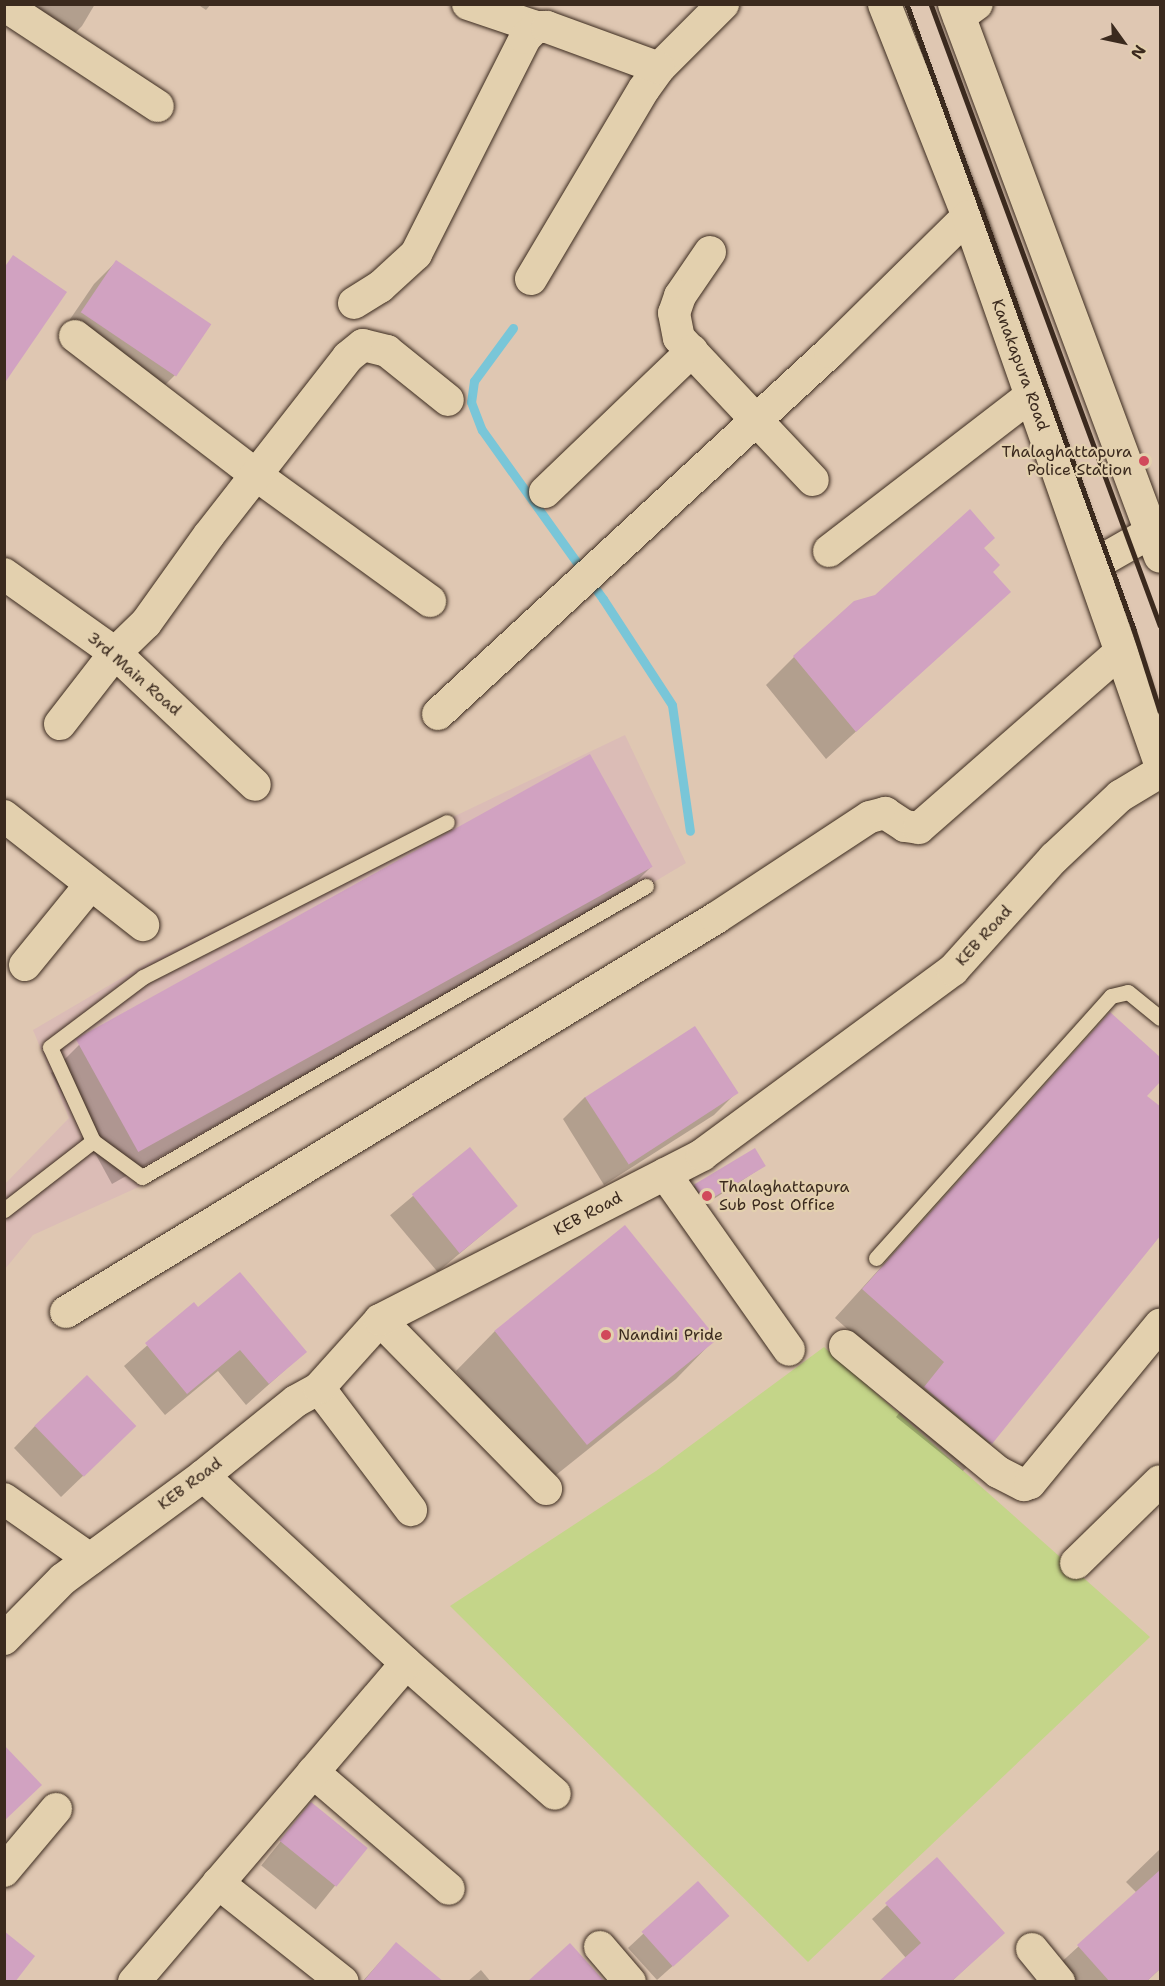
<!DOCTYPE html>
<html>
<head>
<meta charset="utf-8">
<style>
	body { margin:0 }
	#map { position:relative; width:1165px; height:1986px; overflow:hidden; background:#dfc7b2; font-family:"Shantell Sans",sans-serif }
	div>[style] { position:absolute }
	.built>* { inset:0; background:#dbbcb6 }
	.green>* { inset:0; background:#c4d589 }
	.shadow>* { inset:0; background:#0003; transform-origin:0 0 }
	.stream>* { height:9px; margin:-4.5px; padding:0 4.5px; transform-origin:4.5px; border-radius:4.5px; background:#79c6d8 }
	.building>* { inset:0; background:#d1a2c1; transform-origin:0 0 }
	.roads { filter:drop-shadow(0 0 2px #3b2a1e) drop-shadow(0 0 2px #3b2a1e) }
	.service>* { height:15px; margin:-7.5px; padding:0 7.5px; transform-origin:7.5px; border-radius:7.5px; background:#e3d0ae }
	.minor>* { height:32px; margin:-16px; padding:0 16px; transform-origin:16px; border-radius:16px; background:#e3d0ae }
	.trunk>* { height:33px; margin:-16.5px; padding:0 16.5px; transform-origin:16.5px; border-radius:16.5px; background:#e3d0ae }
	.rail>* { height:4.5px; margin:-2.25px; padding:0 2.25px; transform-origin:2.25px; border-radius:2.25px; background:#3b2a1e }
	.dots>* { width:16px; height:16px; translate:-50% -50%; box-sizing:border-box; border:3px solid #e3d0ae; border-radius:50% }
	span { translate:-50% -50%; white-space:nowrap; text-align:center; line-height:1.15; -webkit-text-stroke:4.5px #e3d0ae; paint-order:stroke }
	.street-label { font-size:16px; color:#3b2a1e }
	.poi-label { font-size:16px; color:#3b2a1e }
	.right { translate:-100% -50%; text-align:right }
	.left { translate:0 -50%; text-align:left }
	.frame { position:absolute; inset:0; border:6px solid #3b2a1e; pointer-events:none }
	.north { position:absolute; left:1093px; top:12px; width:60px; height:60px; -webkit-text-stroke:4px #e3d0ae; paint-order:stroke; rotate:123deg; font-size:16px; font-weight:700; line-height:24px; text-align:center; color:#3b2a1e }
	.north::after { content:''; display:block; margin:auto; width:21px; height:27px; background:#3b2a1e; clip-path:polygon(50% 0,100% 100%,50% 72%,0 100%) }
</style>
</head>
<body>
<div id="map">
	<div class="built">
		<i style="clip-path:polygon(625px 735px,686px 863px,143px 1185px,33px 1235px,5px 1269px,5px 1184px,69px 1118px,33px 1030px,149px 962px)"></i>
	</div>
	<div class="green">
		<i style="clip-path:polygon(824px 1347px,1150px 1637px,808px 1962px,450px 1606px,656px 1471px)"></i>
	</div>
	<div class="shadow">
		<i style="clip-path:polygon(4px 4px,95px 4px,82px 26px,54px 54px)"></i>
		<i style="clip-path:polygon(197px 4px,211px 4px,206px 10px)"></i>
		<i style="clip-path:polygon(116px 262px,209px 325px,175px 375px,153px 397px,60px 334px,94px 284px)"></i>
		<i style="clip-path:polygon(982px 548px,991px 572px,1009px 591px,826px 759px,766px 685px,794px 657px)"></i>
		<i style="clip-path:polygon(651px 867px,623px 895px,112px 1184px,51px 1073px,79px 1045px)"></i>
		<i style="clip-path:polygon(1110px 1014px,1144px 1096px,991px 1443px,963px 1471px,896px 1417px,917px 1391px,835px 1318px)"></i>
		<i style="clip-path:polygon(736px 1093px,714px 1115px,604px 1185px,563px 1119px,585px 1097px)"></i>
		<i style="left:469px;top:1149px;width:74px;height:103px;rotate:50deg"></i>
		<i style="clip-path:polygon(764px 1166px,700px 1208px,688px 1192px,695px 1185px)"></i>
		<i style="clip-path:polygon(194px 1304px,198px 1309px,305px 1352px,246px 1405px,218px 1371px,165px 1415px,124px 1366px)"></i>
		<i style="clip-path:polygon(495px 1331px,715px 1339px,676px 1379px,546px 1483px,456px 1371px)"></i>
		<i style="clip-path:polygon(35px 1426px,112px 1448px,61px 1497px,14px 1448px)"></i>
		<i style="left:311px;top:1804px;width:70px;height:79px;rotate:39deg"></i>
		<i style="clip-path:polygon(1160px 1849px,1160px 1969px,1146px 1982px,1069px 1982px,1056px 1967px,1137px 1893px,1126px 1882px)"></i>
		<i style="clip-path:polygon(937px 1859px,1003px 1933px,951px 1982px,906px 1958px,872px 1919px)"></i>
		<i style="clip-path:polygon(698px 1883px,713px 1930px,657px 1980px,628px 1948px)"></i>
		<i style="clip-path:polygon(396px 1944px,441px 1982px,362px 1982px)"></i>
		<i style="clip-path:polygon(481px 1970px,491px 1982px,467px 1982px)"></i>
	</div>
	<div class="stream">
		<i style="left:513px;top:328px;width:66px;rotate:126.3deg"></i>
		<i style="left:474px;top:381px;width:21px;rotate:98deg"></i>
		<i style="left:471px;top:402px;width:30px;rotate:69deg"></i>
		<i style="left:482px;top:430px;width:208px;rotate:54.4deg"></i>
		<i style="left:603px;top:599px;width:126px;rotate:56.9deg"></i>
		<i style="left:672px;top:705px;width:127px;rotate:81.9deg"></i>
	</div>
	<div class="building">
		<i style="clip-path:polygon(13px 255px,67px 292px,4px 384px,4px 268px)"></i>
		<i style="left:116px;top:260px;width:115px;height:63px;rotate:34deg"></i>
		<i style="clip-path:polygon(970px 509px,995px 538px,984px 548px,1000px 565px,993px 572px,1011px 592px,856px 732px,793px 656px,854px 601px,875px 595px)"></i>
		<i style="left:590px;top:754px;width:129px;height:588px;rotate:61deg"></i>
		<i style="clip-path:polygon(1110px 1012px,1161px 1058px,1161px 1081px,1147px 1096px,1161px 1107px,1161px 1235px,992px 1444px,924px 1387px,944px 1362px,862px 1289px)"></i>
		<i style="left:695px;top:1026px;width:80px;height:131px;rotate:57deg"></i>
		<i style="left:470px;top:1147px;width:76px;height:75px;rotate:51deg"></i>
		<i style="left:755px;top:1148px;width:21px;height:71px;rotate:59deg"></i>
		<i style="left:625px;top:1225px;width:147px;height:168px;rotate:51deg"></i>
		<i style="clip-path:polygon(240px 1272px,307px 1352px,269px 1384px,240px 1350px,187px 1394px,145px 1343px,194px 1302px,198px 1307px)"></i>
		<i style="left:87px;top:1375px;width:71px;height:73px;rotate:46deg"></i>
		<i style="clip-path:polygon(4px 1745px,42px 1785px,4px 1821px)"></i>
		<i style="left:311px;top:1802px;width:73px;height:50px;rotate:39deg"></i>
		<i style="clip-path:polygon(937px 1857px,1005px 1933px,951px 1982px,878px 1982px,921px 1943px,885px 1903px)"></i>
		<i style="clip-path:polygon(1161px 1869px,1161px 1968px,1146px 1982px,1110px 1982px,1077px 1945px)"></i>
		<i style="left:698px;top:1881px;width:47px;height:76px;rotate:48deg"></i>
		<i style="clip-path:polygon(4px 1931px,35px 1956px,15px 1982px,4px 1982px)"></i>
		<i style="clip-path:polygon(396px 1942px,444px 1982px,363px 1982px)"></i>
		<i style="clip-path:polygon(570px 1943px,605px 1982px,527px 1982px)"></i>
	</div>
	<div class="roads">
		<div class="service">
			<i style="left:93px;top:1141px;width:61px;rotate:36.3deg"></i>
			<i style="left:142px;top:1177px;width:582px;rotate:-30deg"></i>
			<i style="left:4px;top:1210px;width:113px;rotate:-37.8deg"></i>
			<i style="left:93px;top:1141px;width:103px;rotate:-114.6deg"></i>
			<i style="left:50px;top:1047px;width:116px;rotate:-37deg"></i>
			<i style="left:143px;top:977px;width:341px;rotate:-27deg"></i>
			<i style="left:876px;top:1258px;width:352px;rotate:-48.1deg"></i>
			<i style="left:1111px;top:996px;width:17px;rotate:-13deg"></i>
			<i style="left:1128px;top:992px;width:41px;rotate:39.1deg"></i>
		</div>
		<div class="minor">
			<i style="left:468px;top:4px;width:72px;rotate:18.7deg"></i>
			<i style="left:4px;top:5px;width:184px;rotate:33.3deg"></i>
			<i style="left:959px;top:17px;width:22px;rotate:-36deg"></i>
			<i style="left:710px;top:252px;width:53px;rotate:124.3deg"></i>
			<i style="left:680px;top:296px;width:18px;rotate:109deg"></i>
			<i style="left:674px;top:313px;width:25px;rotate:79deg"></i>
			<i style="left:679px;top:338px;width:195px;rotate:46.7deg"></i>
			<i style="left:531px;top:279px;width:221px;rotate:-59.3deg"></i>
			<i style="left:644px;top:89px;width:26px;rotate:-54deg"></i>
			<i style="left:659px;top:68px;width:91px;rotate:-45deg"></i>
			<i style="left:354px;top:303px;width:31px;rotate:-32deg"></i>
			<i style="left:380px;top:287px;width:49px;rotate:-42.5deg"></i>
			<i style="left:416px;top:254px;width:242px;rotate:-63.2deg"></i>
			<i style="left:525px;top:38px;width:16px;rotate:-45deg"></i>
			<i style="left:536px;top:27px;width:11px"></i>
			<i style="left:547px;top:27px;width:119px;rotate:20.1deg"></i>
			<i style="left:75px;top:336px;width:228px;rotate:37.5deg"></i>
			<i style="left:256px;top:475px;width:215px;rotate:35.9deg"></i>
			<i style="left:545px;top:492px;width:204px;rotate:-43.8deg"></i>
			<i style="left:829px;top:551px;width:254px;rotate:-37.6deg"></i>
			<i style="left:1092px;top:566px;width:78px;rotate:-29.8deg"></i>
			<i style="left:4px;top:574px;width:136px;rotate:35.4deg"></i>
			<i style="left:115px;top:653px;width:192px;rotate:43.3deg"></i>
			<i style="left:438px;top:714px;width:534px;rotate:-42.72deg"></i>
			<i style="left:830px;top:352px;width:194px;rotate:-44.6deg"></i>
			<i style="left:60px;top:724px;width:90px;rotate:-52.2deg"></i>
			<i style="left:115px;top:653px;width:43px;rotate:-44.1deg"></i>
			<i style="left:146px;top:623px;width:108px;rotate:-54.4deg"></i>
			<i style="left:209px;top:535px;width:226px;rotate:-52deg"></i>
			<i style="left:348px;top:357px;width:19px;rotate:-39deg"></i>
			<i style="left:363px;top:345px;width:25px;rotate:14deg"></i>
			<i style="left:387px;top:351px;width:78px;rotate:38.8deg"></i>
			<i style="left:4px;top:816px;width:177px;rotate:38.1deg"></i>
			<i style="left:25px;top:965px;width:104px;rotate:-50.8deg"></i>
			<i style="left:665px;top:1174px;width:215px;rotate:54.8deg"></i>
			<i style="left:66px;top:1312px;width:760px;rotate:-31.22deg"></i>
			<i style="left:716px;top:918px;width:184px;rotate:-33.3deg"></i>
			<i style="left:870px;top:817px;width:16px;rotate:-15deg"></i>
			<i style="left:885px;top:813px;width:24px;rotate:33deg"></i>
			<i style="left:905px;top:826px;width:14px;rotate:8deg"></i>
			<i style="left:919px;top:828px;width:269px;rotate:-41.2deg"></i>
			<i style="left:380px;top:1320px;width:237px;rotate:45.5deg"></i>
			<i style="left:845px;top:1346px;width:198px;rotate:39.5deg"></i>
			<i style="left:998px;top:1472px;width:29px;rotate:27deg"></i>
			<i style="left:1024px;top:1485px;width:6px;rotate:-18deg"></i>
			<i style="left:1030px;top:1483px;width:205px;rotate:-50.6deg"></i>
			<i style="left:319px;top:1388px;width:153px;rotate:53deg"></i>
			<i style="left:4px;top:1499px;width:105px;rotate:34.9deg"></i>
			<i style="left:1076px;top:1563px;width:117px;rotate:-44.3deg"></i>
			<i style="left:4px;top:1639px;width:84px;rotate:-45.5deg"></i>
			<i style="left:63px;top:1579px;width:174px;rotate:-36.3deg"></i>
			<i style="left:203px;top:1476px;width:119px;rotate:-38.9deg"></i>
			<i style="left:296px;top:1401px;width:26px;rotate:-29deg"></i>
			<i style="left:319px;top:1388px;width:91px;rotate:-48.1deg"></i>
			<i style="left:380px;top:1320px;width:362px;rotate:-27.1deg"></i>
			<i style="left:702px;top:1155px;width:312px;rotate:-36.4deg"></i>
			<i style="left:953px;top:970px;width:151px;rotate:-48deg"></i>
			<i style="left:1054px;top:858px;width:91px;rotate:-43.2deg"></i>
			<i style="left:1120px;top:796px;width:47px;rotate:-31deg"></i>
			<i style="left:406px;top:1663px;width:198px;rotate:41.3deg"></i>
			<i style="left:313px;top:1772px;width:179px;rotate:40.7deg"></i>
			<i style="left:4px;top:1871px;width:81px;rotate:-50deg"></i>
			<i style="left:218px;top:1883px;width:159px;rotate:38.4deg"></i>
			<i style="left:600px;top:1947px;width:46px;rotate:49.4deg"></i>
			<i style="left:1032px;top:1949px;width:43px;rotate:50.7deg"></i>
			<i style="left:134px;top:1982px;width:419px;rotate:-49.5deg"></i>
			<i style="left:406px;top:1663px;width:276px;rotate:-137.3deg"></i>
		</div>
		<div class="trunk">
			<i style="left:884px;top:4px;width:228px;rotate:68.4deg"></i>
			<i style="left:968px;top:216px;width:580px;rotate:70.66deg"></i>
			<i style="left:954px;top:4px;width:589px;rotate:69.54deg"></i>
		</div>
	</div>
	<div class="rail">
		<i style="left:907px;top:4px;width:665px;rotate:70.04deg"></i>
		<i style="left:1134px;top:629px;width:86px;rotate:72.4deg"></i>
		<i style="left:931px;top:4px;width:662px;rotate:69.76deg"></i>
	</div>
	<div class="dots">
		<i style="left:1144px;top:461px;background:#d1495b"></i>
		<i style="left:707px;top:1196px;background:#d1495b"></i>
		<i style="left:606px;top:1335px;background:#d1495b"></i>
	</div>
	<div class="street-label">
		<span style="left:1020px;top:365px;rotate:70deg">Kanakapura Road</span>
		<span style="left:134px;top:674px;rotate:41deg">3rd Main Road</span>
		<span style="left:984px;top:936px;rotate:-48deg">KEB Road</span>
		<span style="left:588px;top:1214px;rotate:-28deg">KEB Road</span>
		<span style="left:190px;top:1484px;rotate:-37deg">KEB Road</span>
	</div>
	<div class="poi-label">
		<span class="right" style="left:1132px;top:461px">Thalaghattapura<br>Police Station</span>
		<span class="left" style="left:719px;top:1196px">Thalaghattapura<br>Sub Post Office</span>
		<span class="left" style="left:618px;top:1335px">Nandini Pride</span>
	</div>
	<div class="frame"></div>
	<div class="north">N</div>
</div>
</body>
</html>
